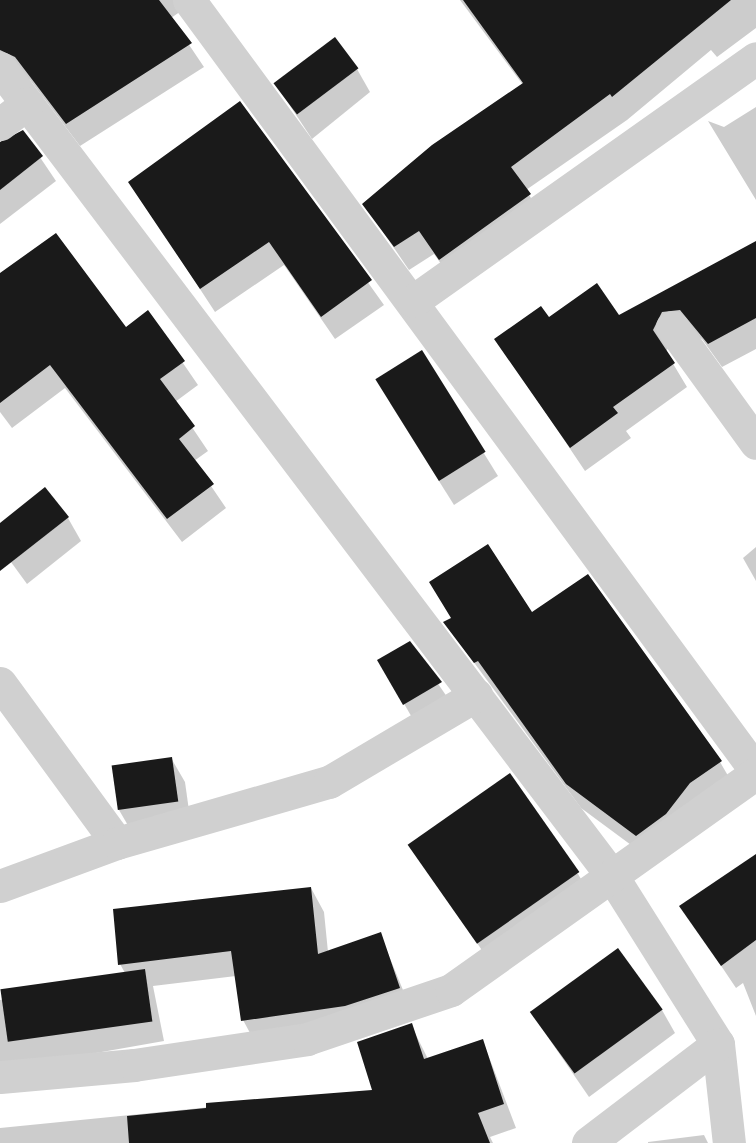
<!DOCTYPE html>
<html>
<head>
<meta charset="utf-8">
<style>
	body { margin:0 }
	#map { position:relative; width:756px; height:1143px; overflow:hidden; background:#fff; font-family:Lato,sans-serif }
	div>[style] { position:absolute }
	.shadow>* { inset:0; background:#0003 }
	.building>* { inset:0; background:#1a1a1a; transform-origin:0 0 }
	.minor>* { height:33px; margin:-16.5px; padding:0 16.5px; transform-origin:16.5px; border-radius:16.5px; background:#d0d0d0 }
	span { translate:-50% -50%; white-space:nowrap; text-align:center; line-height:1.15; -webkit-text-stroke:6px #fff; paint-order:stroke }
</style>
</head>
<body>
<div id="map">
	<div class="shadow">
		<i style="clip-path:polygon(0 0,197px 0,171px 18px,204px 67px,80px 146px,30px 80px,13px 73px,0 81px)"></i>
		<i style="clip-path:polygon(460px 0,756px 0,756px 28px,717px 57px,711px 50px,627px 120px,526px 190px,544px 219px,454px 282px,434px 254px,409px 270px,364px 204px,523px 85px)"></i>
		<i style="clip-path:polygon(357px 69px,370px 92px,312px 139px,275px 83px)"></i>
		<i style="clip-path:polygon(240px 103px,384px 305px,335px 339px,284px 265px,215px 312px,130px 182px)"></i>
		<i style="clip-path:polygon(756px 107px,756px 200px,708px 121px,724px 127px)"></i>
		<i style="clip-path:polygon(23px 132px,56px 181px,0 224px,0 143px)"></i>
		<i style="clip-path:polygon(756px 243px,756px 349px,722px 367px,702px 339px,685px 332px,674px 336px,666px 352px,687px 387px,626px 431px,631px 438px,585px 471px,496px 339px,549px 319px,619px 317px)"></i>
		<i style="clip-path:polygon(148px 312px,198px 385px,175px 402px,208px 451px,194px 461px,226px 508px,182px 542px,65px 388px,12px 428px,0 412px,0 327px,126px 329px)"></i>
		<i style="clip-path:polygon(421px 352px,498px 476px,454px 505px,390px 403px)"></i>
		<i style="clip-path:polygon(68px 518px,81px 541px,27px 584px,0 547px,0 525px)"></i>
		<i style="clip-path:polygon(756px 547px,756px 581px,743px 558px)"></i>
		<i style="clip-path:polygon(531px 614px,720px 762px,734px 786px,650px 859px,581px 808px,445px 623px)"></i>
		<i style="clip-path:polygon(410px 643px,454px 707px,418px 728px,379px 660px)"></i>
		<i style="clip-path:polygon(171px 758px,185px 782px,191px 825px,133px 834px,119px 810px)"></i>
		<i style="clip-path:polygon(410px 847px,578px 874px,592px 897px,493px 966px)"></i>
		<i style="clip-path:polygon(756px 855px,756px 1016px,743px 983px,736px 988px,681px 906px)"></i>
		<i style="clip-path:polygon(311px 888px,324px 912px,328px 952px,380px 934px,412px 1012px,256px 1044px,243px 1020px,236px 976px,153px 986px,164px 1041px,11px 1068px,0 1083px,0 1000px,125px 973px,120px 964px)"></i>
		<i style="clip-path:polygon(662px 1010px,675px 1033px,589px 1097px,530px 1011px)"></i>
		<i style="clip-path:polygon(411px 1025px,428px 1059px,483px 1041px,516px 1128px,490px 1137px,493px 1143px,0 1143px,0 1128px,373px 1091px)"></i>
		<i style="clip-path:polygon(704px 1135px,708px 1143px,648px 1143px,648px 1142px)"></i>
	</div>
	<div class="building">
		<i style="clip-path:polygon(0 0,159px 0,192px 43px,66px 124px,15px 57px,0 50px)"></i>
		<i style="clip-path:polygon(463px 0,731px 0,612px 97px,610px 94px,511px 167px,531px 194px,439px 260px,419px 231px,394px 247px,362px 204px,432px 145px,523px 83px)"></i>
		<i style="left:335px;top:37px;width:39px;height:77px;rotate:53deg"></i>
		<i style="clip-path:polygon(240px 101px,372px 280px,321px 317px,269px 242px,200px 289px,128px 182px)"></i>
		<i style="clip-path:polygon(23px 130px,43px 156px,0 190px,0 142px)"></i>
		<i style="clip-path:polygon(56px 233px,126px 327px,148px 310px,185px 361px,160px 379px,195px 426px,179px 439px,214px 484px,167px 519px,50px 365px,0 403px,0 273px)"></i>
		<i style="clip-path:polygon(756px 241px,756px 318px,708px 344px,680px 310px,662px 312px,653px 330px,675px 363px,613px 407px,618px 413px,570px 448px,494px 339px,541px 306px,549px 317px,597px 283px,619px 315px)"></i>
		<i style="left:422px;top:350px;width:120px;height:55px;rotate:58deg"></i>
		<i style="clip-path:polygon(45px 487px,69px 517px,0 571px,0 523px)"></i>
		<i style="clip-path:polygon(488px 544px,532px 612px,588px 574px,722px 761px,690px 783px,666px 814px,636px 836px,566px 784px,478px 661px,474px 663px,443px 622px,451px 618px,429px 582px)"></i>
		<i style="clip-path:polygon(410px 641px,442px 682px,403px 705px,377px 660px)"></i>
		<i style="left:172px;top:757px;width:45px;height:61px;rotate:82deg"></i>
		<i style="left:510px;top:773px;width:121px;height:125px;rotate:55deg"></i>
		<i style="clip-path:polygon(756px 854px,756px 940px,721px 966px,679px 906px)"></i>
		<i style="clip-path:polygon(311px 887px,318px 954px,381px 932px,400px 988px,345px 1006px,241px 1021px,231px 951px,118px 965px,113px 909px)"></i>
		<i style="left:618px;top:948px;width:76px;height:109px;rotate:54deg"></i>
		<i style="left:145px;top:969px;width:53px;height:146px;rotate:82deg"></i>
		<i style="clip-path:polygon(412px 1023px,424px 1059px,483px 1039px,504px 1104px,478px 1113px,490px 1143px,129px 1143px,127px 1116px,206px 1108px,206px 1103px,372px 1090px,357px 1042px)"></i>
	</div>
	<div class="minor">
		<i style="left:189px;top:0;width:957px;rotate:53.67deg"></i>
		<i style="left:0;top:68px;width:1014px;rotate:52.86deg"></i>
		<i style="left:612px;top:876px;width:199px;rotate:57.8deg"></i>
		<i style="left:718px;top:1044px;width:100px;rotate:83.7deg"></i>
		<i style="left:0;top:124px;width:34px;rotate:-37deg"></i>
		<i style="left:413px;top:301px;width:420px;rotate:-35.3deg"></i>
		<i style="left:672px;top:327px;width:143px;rotate:54.1deg"></i>
		<i style="left:0;top:683px;width:198px;rotate:53.8deg"></i>
		<i style="left:0;top:886px;width:125px;rotate:-20.2deg"></i>
		<i style="left:117px;top:843px;width:221px;rotate:-16.1deg"></i>
		<i style="left:329px;top:782px;width:171px;rotate:-30.6deg"></i>
		<i style="left:0;top:1077px;width:135px;rotate:-5.1deg"></i>
		<i style="left:134px;top:1065px;width:175px;rotate:-8.5deg"></i>
		<i style="left:307px;top:1039px;width:152px;rotate:-18.8deg"></i>
		<i style="left:451px;top:990px;width:374px;rotate:-35.4deg"></i>
		<i style="left:588px;top:1143px;width:163px;rotate:-37.3deg"></i>
	</div>
</div>
</body>
</html>
